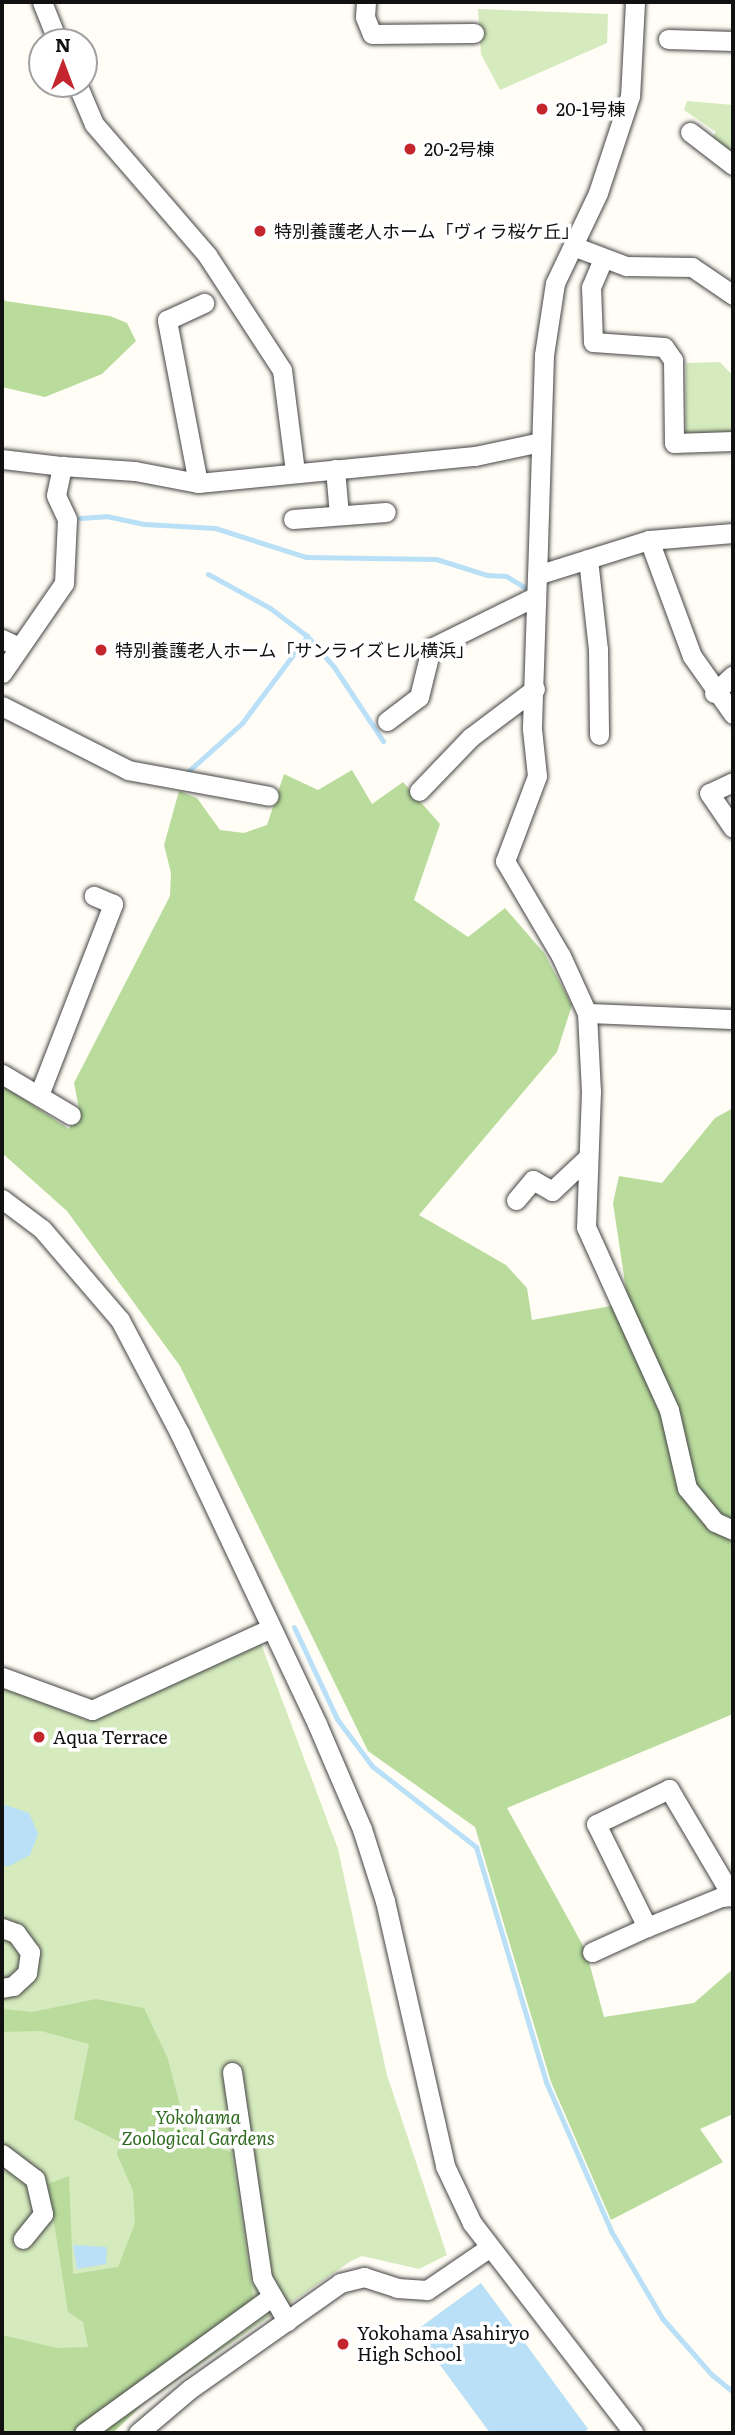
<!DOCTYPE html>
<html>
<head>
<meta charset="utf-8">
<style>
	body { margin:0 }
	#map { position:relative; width:735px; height:2435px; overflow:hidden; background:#fffdf5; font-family:Literata,"Noto Sans JP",serif }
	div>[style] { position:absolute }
	.green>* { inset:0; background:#d5ebbd }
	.forest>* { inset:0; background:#b9dc9c }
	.water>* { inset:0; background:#b9e0f7 }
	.stream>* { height:5px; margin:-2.5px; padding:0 2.5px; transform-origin:2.5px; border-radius:2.5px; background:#b9e0f7 }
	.roads { filter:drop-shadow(0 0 2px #444) drop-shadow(0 0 2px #444) }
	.minor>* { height:19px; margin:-9.5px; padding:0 9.5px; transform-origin:9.5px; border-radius:9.5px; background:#fff }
	.dots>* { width:19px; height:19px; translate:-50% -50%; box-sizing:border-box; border:4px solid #fff; border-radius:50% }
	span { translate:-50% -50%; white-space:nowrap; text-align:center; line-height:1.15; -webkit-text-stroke:7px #fff; paint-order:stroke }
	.poi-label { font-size:18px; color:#111 }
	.left { translate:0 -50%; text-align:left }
	.park-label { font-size:18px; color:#2f6b1f; font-style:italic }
	.frame { position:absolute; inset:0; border:4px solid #111; pointer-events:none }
	.north { position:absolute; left:28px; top:28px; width:70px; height:70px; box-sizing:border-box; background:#fff; border:2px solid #a0a0a0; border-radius:50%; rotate:0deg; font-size:19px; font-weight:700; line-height:28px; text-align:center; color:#111 }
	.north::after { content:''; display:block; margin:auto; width:24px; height:32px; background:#c4262e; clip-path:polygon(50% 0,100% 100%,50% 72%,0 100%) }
</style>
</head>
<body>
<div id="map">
	<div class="green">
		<i style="clip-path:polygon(478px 9px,608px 14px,607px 43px,500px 90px,481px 54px)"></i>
		<i style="clip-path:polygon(687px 101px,733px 105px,733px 159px,709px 142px,716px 132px,684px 110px)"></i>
		<i style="clip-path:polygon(720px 362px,733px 376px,733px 435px,686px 435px,686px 363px)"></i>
		<i style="clip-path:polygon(260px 1641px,338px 1849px,387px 2075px,447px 2255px,419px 2269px,362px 2256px,351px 2261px,101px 2433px,2px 2433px,2px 1683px,86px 1720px)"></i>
	</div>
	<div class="forest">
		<i style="clip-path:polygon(2px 294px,5px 301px,110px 316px,127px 323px,136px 341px,102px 374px,45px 397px,2px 387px)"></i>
		<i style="clip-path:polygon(352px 770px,372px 804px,403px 782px,440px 824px,414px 900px,468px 937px,505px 908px,544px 953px,572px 1005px,557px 1052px,419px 1215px,506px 1265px,527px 1288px,532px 1320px,628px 1303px,613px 1203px,619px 1176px,662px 1183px,715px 1118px,733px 1108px,733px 1714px,507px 1808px,586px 1951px,604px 2017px,694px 2003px,733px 1969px,733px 2114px,700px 2129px,723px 2162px,611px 2220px,551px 2082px,475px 1827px,368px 1751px,180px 1366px,67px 1211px,2px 1153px,2px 1085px,69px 1129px,79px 1109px,74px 1083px,170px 896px,171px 873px,164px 845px,179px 791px,197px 798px,220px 830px,244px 833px,267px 825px,284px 774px,318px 790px)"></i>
		<i style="clip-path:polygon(96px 1999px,144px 2008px,168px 2059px,189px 2140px,231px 2152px,253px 2298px,113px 2433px,2px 2433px,2px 2335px,57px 2348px,88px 2347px,83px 2322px,68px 2312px,48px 2184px,69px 2176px,73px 2274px,118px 2267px,135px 2223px,133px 2191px,117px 2154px,120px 2142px,74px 2119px,89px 2044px,41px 2031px,2px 2032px,2px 2009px,32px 2012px)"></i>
	</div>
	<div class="water">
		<i style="clip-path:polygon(2px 1804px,29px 1813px,38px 1834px,30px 1855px,9px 1866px,2px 1866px)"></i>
		<i style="clip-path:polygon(73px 2245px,107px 2247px,106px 2264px,77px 2269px)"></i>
		<i style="clip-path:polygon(481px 2283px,588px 2429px,583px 2433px,490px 2433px,415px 2331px)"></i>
	</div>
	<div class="stream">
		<i style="left:80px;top:518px;width:26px;rotate:-4deg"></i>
		<i style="left:106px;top:516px;width:40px;rotate:12deg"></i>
		<i style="left:145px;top:524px;width:70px;rotate:3.3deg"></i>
		<i style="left:215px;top:528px;width:96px;rotate:17.7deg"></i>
		<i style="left:306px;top:557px;width:130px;rotate:0.9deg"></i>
		<i style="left:436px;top:559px;width:53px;rotate:17.4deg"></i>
		<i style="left:487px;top:575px;width:19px;rotate:3deg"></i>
		<i style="left:506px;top:576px;width:21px;rotate:31deg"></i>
		<i style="left:208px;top:574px;width:71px;rotate:28.7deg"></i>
		<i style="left:270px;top:608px;width:46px;rotate:37.1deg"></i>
		<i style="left:307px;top:636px;width:41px;rotate:48.9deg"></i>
		<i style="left:334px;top:667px;width:89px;rotate:56.5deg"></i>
		<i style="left:183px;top:776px;width:79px;rotate:-41.9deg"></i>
		<i style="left:242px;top:723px;width:109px;rotate:-53.2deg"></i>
		<i style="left:294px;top:1627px;width:102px;rotate:64.9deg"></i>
		<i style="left:337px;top:1719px;width:59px;rotate:53.3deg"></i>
		<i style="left:372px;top:1766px;width:132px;rotate:37.9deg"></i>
		<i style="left:476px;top:1847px;width:245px;rotate:73.4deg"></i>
		<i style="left:546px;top:2082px;width:163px;rotate:66.4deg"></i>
		<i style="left:611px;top:2231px;width:101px;rotate:59.6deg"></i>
		<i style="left:662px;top:2318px;width:74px;rotate:48.8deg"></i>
		<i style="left:711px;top:2374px;width:28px;rotate:39deg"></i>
	</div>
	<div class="roads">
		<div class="minor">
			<i style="left:42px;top:2px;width:43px;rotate:68.2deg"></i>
			<i style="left:366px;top:2px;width:15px;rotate:94deg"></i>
			<i style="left:365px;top:17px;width:18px;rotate:68deg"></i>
			<i style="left:372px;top:34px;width:102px;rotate:-0.6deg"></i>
			<i style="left:635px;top:2px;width:94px;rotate:93deg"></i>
			<i style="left:630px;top:96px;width:102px;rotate:108.3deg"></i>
			<i style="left:598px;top:193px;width:100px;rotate:115.5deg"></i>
			<i style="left:555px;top:283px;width:73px;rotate:98.7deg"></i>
			<i style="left:544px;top:355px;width:220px;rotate:91.8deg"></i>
			<i style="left:537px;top:575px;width:117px;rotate:-17.4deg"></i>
			<i style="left:649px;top:540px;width:84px;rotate:-4.8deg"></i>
			<i style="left:668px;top:39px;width:65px;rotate:1.8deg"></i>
			<i style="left:77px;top:84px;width:43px;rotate:67deg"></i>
			<i style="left:94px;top:124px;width:173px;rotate:49.2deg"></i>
			<i style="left:207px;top:255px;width:137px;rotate:56.9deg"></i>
			<i style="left:282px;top:370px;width:103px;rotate:82.7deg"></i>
			<i style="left:690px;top:132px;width:54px;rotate:37.5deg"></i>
			<i style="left:573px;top:246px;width:57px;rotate:20.7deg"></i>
			<i style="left:626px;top:266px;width:66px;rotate:0.9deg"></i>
			<i style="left:692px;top:267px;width:50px;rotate:34.3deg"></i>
			<i style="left:603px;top:259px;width:30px;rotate:113deg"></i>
			<i style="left:591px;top:287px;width:55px;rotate:87.9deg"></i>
			<i style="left:593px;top:342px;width:71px;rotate:4deg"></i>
			<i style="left:664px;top:347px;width:16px;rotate:55deg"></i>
			<i style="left:673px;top:360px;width:83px;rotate:89.3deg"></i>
			<i style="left:674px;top:443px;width:59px;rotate:-1.9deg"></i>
			<i style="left:2px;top:459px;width:60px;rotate:6.7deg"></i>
			<i style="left:335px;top:469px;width:46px;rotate:85deg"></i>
			<i style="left:198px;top:483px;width:166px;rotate:-100.8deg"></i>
			<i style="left:167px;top:320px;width:41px;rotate:-24.7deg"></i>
			<i style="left:293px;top:519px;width:93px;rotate:-4.3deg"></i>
			<i style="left:649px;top:540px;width:124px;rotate:69.7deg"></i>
			<i style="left:692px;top:656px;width:71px;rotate:54.7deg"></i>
			<i style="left:588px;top:559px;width:91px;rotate:83.7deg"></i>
			<i style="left:598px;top:649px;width:86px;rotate:89.3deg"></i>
			<i style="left:537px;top:575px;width:154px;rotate:91.9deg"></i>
			<i style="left:532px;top:729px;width:47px;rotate:83.9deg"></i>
			<i style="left:537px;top:776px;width:91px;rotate:110.6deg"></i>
			<i style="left:505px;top:861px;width:110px;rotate:59.5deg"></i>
			<i style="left:561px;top:956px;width:63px;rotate:65.5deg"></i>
			<i style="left:587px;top:1013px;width:78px;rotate:87.1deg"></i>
			<i style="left:591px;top:1091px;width:136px;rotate:92.1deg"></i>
			<i style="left:586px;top:1227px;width:201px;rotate:65.6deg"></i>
			<i style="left:669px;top:1410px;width:80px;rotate:77deg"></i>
			<i style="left:687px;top:1488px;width:44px;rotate:50.5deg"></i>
			<i style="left:715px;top:1522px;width:20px;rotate:24deg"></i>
			<i style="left:2px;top:639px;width:19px;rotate:25deg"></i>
			<i style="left:2px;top:673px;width:109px;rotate:-55.4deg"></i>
			<i style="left:64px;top:583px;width:64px;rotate:-87.3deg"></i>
			<i style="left:67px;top:519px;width:26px;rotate:-115deg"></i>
			<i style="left:56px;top:495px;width:30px;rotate:-78deg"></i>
			<i style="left:62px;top:466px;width:73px;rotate:3.9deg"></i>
			<i style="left:135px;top:471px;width:64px;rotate:10.8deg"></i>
			<i style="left:198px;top:483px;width:278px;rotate:-5.6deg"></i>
			<i style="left:475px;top:456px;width:67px;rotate:-12deg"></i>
			<i style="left:714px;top:693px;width:26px;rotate:-43deg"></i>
			<i style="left:2px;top:706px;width:141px;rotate:26.9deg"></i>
			<i style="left:128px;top:770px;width:143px;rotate:10.4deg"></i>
			<i style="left:387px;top:721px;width:40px;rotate:-37deg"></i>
			<i style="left:419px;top:697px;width:50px;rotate:-76.2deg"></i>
			<i style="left:431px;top:648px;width:117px;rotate:-26.3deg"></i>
			<i style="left:733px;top:782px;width:26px;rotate:155deg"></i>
			<i style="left:709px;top:793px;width:42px;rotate:55.6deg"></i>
			<i style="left:419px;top:791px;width:75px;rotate:-46.1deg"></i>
			<i style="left:471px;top:737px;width:80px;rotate:-36.9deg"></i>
			<i style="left:587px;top:1013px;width:146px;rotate:2.4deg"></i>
			<i style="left:2px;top:1074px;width:80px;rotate:30.7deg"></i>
			<i style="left:39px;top:1095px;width:205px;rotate:-68.8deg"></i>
			<i style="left:113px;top:904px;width:21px;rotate:-157deg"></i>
			<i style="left:2px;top:1199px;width:50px;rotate:36.9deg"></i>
			<i style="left:42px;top:1229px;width:120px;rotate:49.4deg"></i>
			<i style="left:120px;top:1320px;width:129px;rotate:62.2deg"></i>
			<i style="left:180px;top:1434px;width:321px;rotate:64.7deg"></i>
			<i style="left:317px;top:1724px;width:114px;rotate:66.8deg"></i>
			<i style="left:362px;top:1829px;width:76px;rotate:72.3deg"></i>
			<i style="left:385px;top:1901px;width:272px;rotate:77.2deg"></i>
			<i style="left:445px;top:2166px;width:63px;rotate:64.7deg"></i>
			<i style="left:472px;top:2223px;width:265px;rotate:52.4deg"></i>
			<i style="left:516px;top:1200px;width:26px;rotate:-50deg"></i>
			<i style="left:533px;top:1180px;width:22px;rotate:30deg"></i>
			<i style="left:552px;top:1191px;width:48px;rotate:-43.3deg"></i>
			<i style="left:2px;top:1677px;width:96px;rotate:20.1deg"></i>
			<i style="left:92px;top:1710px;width:195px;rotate:-24.6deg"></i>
			<i style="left:733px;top:1896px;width:1px;rotate:180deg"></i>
			<i style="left:732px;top:1896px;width:11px;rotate:175deg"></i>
			<i style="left:721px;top:1897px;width:80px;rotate:157.9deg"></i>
			<i style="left:647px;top:1927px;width:115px;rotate:-116.3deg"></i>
			<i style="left:596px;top:1824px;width:81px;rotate:-25.6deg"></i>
			<i style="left:669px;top:1789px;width:124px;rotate:59.5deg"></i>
			<i style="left:732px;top:1896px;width:1px;rotate:45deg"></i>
			<i style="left:2px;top:1928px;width:15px;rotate:20deg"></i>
			<i style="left:16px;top:1933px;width:24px;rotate:54deg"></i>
			<i style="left:30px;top:1952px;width:21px;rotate:98deg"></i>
			<i style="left:27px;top:1973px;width:19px;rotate:137deg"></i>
			<i style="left:13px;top:1986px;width:11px;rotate:170deg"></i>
			<i style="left:592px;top:1952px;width:60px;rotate:-24.4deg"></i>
			<i style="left:232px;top:2072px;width:208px;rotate:81.7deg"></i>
			<i style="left:262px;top:2278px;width:50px;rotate:59.8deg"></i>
			<i style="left:2px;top:2154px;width:41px;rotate:37.1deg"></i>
			<i style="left:35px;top:2179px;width:36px;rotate:77deg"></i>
			<i style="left:43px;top:2214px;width:32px;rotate:129deg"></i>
			<i style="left:84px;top:2433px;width:231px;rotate:-36deg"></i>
			<i style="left:138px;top:2433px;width:68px;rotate:-40.2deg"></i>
			<i style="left:190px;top:2389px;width:184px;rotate:-35.2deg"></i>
			<i style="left:340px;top:2283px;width:25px;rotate:-14deg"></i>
			<i style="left:364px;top:2277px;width:35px;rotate:18deg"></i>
			<i style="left:397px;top:2288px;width:30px;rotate:4deg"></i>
			<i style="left:427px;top:2290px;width:76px;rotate:-34.3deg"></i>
		</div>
	</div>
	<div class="dots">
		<i style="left:542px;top:109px;background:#c4262e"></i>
		<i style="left:410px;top:149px;background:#c4262e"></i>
		<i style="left:260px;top:231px;background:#c4262e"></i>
		<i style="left:101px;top:650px;background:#c4262e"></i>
		<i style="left:39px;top:1737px;background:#c4262e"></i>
		<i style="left:343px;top:2344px;background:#c4262e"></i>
	</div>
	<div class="poi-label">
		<span class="left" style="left:556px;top:109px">20-1号棟</span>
		<span class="left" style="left:424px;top:149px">20-2号棟</span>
		<span class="left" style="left:274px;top:231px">特別養護老人ホーム「ヴィラ桜ケ丘」</span>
		<span class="left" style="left:115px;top:650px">特別養護老人ホーム「サンライズヒル横浜」</span>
		<span class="left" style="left:53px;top:1737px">Aqua Terrace</span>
		<span class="left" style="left:357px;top:2344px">Yokohama Asahiryo<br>High School</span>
	</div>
	<div class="park-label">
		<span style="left:198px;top:2128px">Yokohama<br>Zoological Gardens</span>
	</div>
	<div class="frame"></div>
	<div class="north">N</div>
</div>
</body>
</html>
